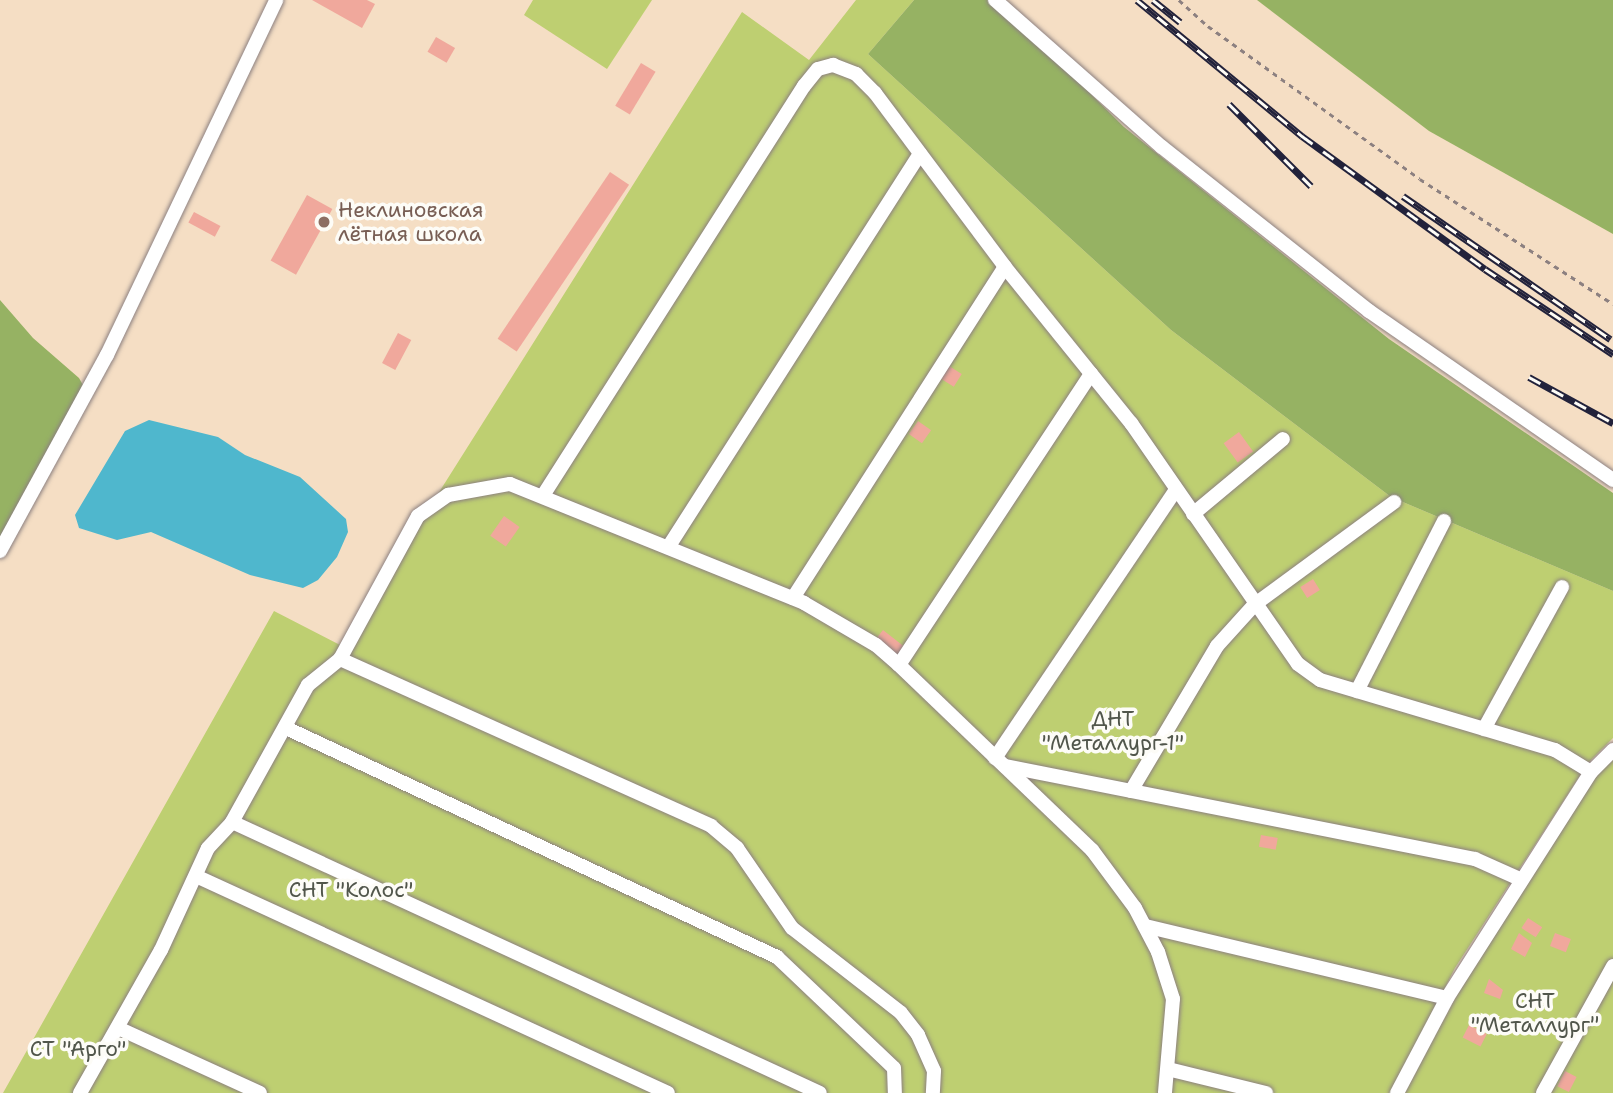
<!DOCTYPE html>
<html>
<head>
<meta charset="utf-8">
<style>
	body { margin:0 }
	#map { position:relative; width:1613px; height:1093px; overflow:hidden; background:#f5dec4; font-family:"Shantell Sans",sans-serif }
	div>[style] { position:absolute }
	.green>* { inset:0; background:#becf71 }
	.forest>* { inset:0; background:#96b263 }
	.water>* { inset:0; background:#4fb7cd }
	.building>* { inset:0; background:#f0a89c; transform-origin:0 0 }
	.path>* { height:2.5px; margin-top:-1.25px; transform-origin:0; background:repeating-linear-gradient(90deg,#8c8080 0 5px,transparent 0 10px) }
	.roads { filter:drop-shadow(0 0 2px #8c8080) drop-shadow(0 0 2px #8c8080) }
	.minor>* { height:14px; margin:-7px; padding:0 7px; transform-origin:7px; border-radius:7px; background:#fff }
	.rail>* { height:7px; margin-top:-3.5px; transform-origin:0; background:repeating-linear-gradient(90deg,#fdfcf7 0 13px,#22223b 0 26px); box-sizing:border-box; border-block:2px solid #22223b }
	.dots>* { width:19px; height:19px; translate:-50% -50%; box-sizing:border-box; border:4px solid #fdfcf7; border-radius:50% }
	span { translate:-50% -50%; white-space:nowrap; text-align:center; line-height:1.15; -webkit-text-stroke:7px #fdfcf7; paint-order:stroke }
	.education-label { font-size:21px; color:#785e54 }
	.left { translate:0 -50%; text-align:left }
	.park-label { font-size:21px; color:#51564b }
</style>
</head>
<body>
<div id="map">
	<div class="green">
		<i style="clip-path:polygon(533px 0,652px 0,607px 69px,524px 15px)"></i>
		<i style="clip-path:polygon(856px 0,914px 0,868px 54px,1171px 330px,1391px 497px,1613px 591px,1613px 738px,1588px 763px,1455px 968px,1391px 1093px,3px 1093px,274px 611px,342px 646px,742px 12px,809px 60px)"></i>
		<i style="clip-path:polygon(1613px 758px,1613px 1093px,1403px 1093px,1470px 972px,1591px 778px)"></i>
	</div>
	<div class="forest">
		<i style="clip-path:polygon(914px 0,996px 0,1124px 127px,1389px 339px,1613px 493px,1613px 591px,1391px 497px,1171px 330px,868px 54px)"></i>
		<i style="clip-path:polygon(1257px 0,1613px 0,1613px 234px,1429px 131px)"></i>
		<i style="clip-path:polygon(0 300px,33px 338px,79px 378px,88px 394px,0 544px)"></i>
	</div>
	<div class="water">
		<i style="clip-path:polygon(149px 420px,218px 437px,245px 455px,300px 477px,346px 519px,348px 532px,337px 557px,318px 580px,303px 588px,250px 575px,151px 532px,117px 540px,79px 528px,75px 515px,125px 431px)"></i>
	</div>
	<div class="building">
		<i style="clip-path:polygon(312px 0,367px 0,375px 4px,362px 28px)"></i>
		<i style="left:436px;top:37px;width:22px;height:17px;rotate:30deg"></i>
		<i style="left:641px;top:63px;width:17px;height:50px;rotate:31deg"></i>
		<i style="left:610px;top:172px;width:23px;height:201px;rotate:34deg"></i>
		<i style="left:307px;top:195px;width:29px;height:75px;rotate:29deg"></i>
		<i style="left:194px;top:212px;width:30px;height:12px;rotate:28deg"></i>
		<i style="left:398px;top:333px;width:15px;height:34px;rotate:28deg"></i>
		<i style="left:949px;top:366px;width:15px;height:15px;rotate:32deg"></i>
		<i style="left:918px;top:421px;width:16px;height:16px;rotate:35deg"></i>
		<i style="left:1239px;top:432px;width:24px;height:19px;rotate:54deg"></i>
		<i style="left:504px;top:516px;width:19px;height:24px;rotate:35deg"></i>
		<i style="left:1313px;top:579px;width:13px;height:15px;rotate:58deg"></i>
		<i style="left:883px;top:630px;width:28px;height:12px;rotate:38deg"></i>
		<i style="left:1261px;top:835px;width:17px;height:12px;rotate:10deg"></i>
		<i style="left:1528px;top:918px;width:17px;height:12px;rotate:33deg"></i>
		<i style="clip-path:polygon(1519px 933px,1532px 943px,1525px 957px,1511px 949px)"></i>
		<i style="left:1555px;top:933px;width:17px;height:14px;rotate:21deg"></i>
		<i style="clip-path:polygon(1489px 979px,1503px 990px,1500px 999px,1484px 993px)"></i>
		<i style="left:1469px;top:1025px;width:20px;height:14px;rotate:27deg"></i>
		<i style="left:1565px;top:1071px;width:13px;height:17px;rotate:27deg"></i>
	</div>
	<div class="path">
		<i style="left:1179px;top:0;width:39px;rotate:42deg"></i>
		<i style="left:1208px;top:26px;width:261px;rotate:35.8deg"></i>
		<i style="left:1420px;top:179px;width:230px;rotate:32.9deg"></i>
	</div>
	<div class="roads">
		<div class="minor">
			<i style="left:995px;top:0;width:222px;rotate:41.4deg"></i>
			<i style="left:1162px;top:147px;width:264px;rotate:38.4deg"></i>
			<i style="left:1369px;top:311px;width:297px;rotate:34.7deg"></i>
			<i style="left:544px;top:494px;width:484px;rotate:-57.5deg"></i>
			<i style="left:804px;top:86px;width:22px;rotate:-51deg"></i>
			<i style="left:818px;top:69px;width:16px;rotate:-15deg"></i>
			<i style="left:833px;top:65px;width:25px;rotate:21deg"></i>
			<i style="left:856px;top:74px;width:27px;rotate:45deg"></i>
			<i style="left:875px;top:93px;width:217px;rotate:53.2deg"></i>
			<i style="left:1005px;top:267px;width:201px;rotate:51.1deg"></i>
			<i style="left:1131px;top:423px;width:293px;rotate:55.3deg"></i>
			<i style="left:1298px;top:664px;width:27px;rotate:36deg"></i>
			<i style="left:1320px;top:680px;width:245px;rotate:16.6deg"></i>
			<i style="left:1555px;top:750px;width:42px;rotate:31.4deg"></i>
			<i style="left:1193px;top:514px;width:117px;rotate:-39.8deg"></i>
			<i style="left:669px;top:546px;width:466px;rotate:-57.4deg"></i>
			<i style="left:0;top:551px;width:223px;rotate:-61.4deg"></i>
			<i style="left:107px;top:355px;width:393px;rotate:-64.5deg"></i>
			<i style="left:793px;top:598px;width:393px;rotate:-57.4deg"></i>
			<i style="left:340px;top:659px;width:407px;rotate:24.2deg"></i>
			<i style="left:711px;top:826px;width:34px;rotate:40deg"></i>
			<i style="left:737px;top:848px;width:97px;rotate:55.5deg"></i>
			<i style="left:792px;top:928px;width:138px;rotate:37.9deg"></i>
			<i style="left:901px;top:1013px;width:28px;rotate:52deg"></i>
			<i style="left:918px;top:1035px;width:39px;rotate:66deg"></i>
			<i style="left:934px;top:1071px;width:22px;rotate:93deg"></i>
			<i style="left:899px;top:665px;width:349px;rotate:-56.6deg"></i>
			<i style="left:1357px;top:691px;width:191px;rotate:-62.9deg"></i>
			<i style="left:286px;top:728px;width:542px;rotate:25deg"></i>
			<i style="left:777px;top:957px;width:161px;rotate:43.5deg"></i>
			<i style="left:894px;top:1068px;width:25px;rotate:88deg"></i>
			<i style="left:1484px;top:729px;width:162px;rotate:-61.2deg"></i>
			<i style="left:995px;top:758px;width:323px;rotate:-56deg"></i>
			<i style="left:1005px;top:766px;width:479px;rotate:11.2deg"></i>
			<i style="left:1475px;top:859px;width:51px;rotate:24.1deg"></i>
			<i style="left:1131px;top:791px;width:169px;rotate:-59.3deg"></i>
			<i style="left:1217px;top:646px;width:55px;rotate:-47.9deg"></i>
			<i style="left:1254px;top:605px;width:174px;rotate:-36.3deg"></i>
			<i style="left:232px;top:822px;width:647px;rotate:24.74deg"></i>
			<i style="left:198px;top:877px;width:517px;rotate:24.68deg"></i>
			<i style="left:1145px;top:926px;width:310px;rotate:13.4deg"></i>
			<i style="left:118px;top:1028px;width:156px;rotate:24.6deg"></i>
			<i style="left:1168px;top:1069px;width:101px;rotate:13.8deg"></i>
			<i style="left:80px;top:1093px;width:164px;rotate:-60.5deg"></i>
			<i style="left:161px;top:950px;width:112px;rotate:-65.3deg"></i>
			<i style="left:208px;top:848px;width:35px;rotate:-47deg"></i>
			<i style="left:232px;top:822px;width:157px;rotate:-61deg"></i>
			<i style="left:308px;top:685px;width:41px;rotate:-39.1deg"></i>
			<i style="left:340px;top:659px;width:163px;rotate:-61.4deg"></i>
			<i style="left:418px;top:516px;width:37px;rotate:-35deg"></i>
			<i style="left:448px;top:495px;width:63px;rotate:-10.1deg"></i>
			<i style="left:510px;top:484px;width:317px;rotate:22deg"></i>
			<i style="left:804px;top:603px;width:83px;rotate:30.3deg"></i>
			<i style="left:876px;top:645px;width:30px;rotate:41deg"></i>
			<i style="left:899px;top:665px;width:267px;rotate:43.8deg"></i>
			<i style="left:1092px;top:850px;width:72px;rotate:53.4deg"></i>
			<i style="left:1135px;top:908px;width:50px;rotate:62.4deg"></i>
			<i style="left:1158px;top:952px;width:49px;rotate:72.3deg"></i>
			<i style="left:1173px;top:999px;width:94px;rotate:94.9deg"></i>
			<i style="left:1397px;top:1093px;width:107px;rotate:-62.2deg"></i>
			<i style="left:1447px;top:998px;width:268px;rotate:-57.5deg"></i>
			<i style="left:1591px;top:772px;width:31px;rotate:-45deg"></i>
			<i style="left:1543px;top:1093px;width:145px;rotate:-61.1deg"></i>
		</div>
	</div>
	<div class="rail">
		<i style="left:1137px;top:0;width:214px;rotate:39.5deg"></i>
		<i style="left:1302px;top:136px;width:226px;rotate:36deg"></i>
		<i style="left:1485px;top:269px;width:154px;rotate:33.6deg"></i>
		<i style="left:1153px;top:0;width:35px;rotate:39deg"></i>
		<i style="left:1229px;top:104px;width:116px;rotate:45deg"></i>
		<i style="left:1403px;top:196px;width:252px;rotate:34.6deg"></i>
		<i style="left:1529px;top:377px;width:96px;rotate:28.7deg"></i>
	</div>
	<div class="dots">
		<i style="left:324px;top:222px;background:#8d6e63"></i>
	</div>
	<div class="education-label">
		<span class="left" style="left:338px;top:222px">Неклиновская<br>лётная школа</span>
	</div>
	<div class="park-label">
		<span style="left:1113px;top:731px">ДНТ<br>"Металлург-1"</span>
		<span style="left:351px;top:890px">СНТ "Колос"</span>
		<span style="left:1535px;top:1013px">СНТ<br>"Металлург"</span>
		<span style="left:78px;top:1049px">СТ "Арго"</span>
	</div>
</div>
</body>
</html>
